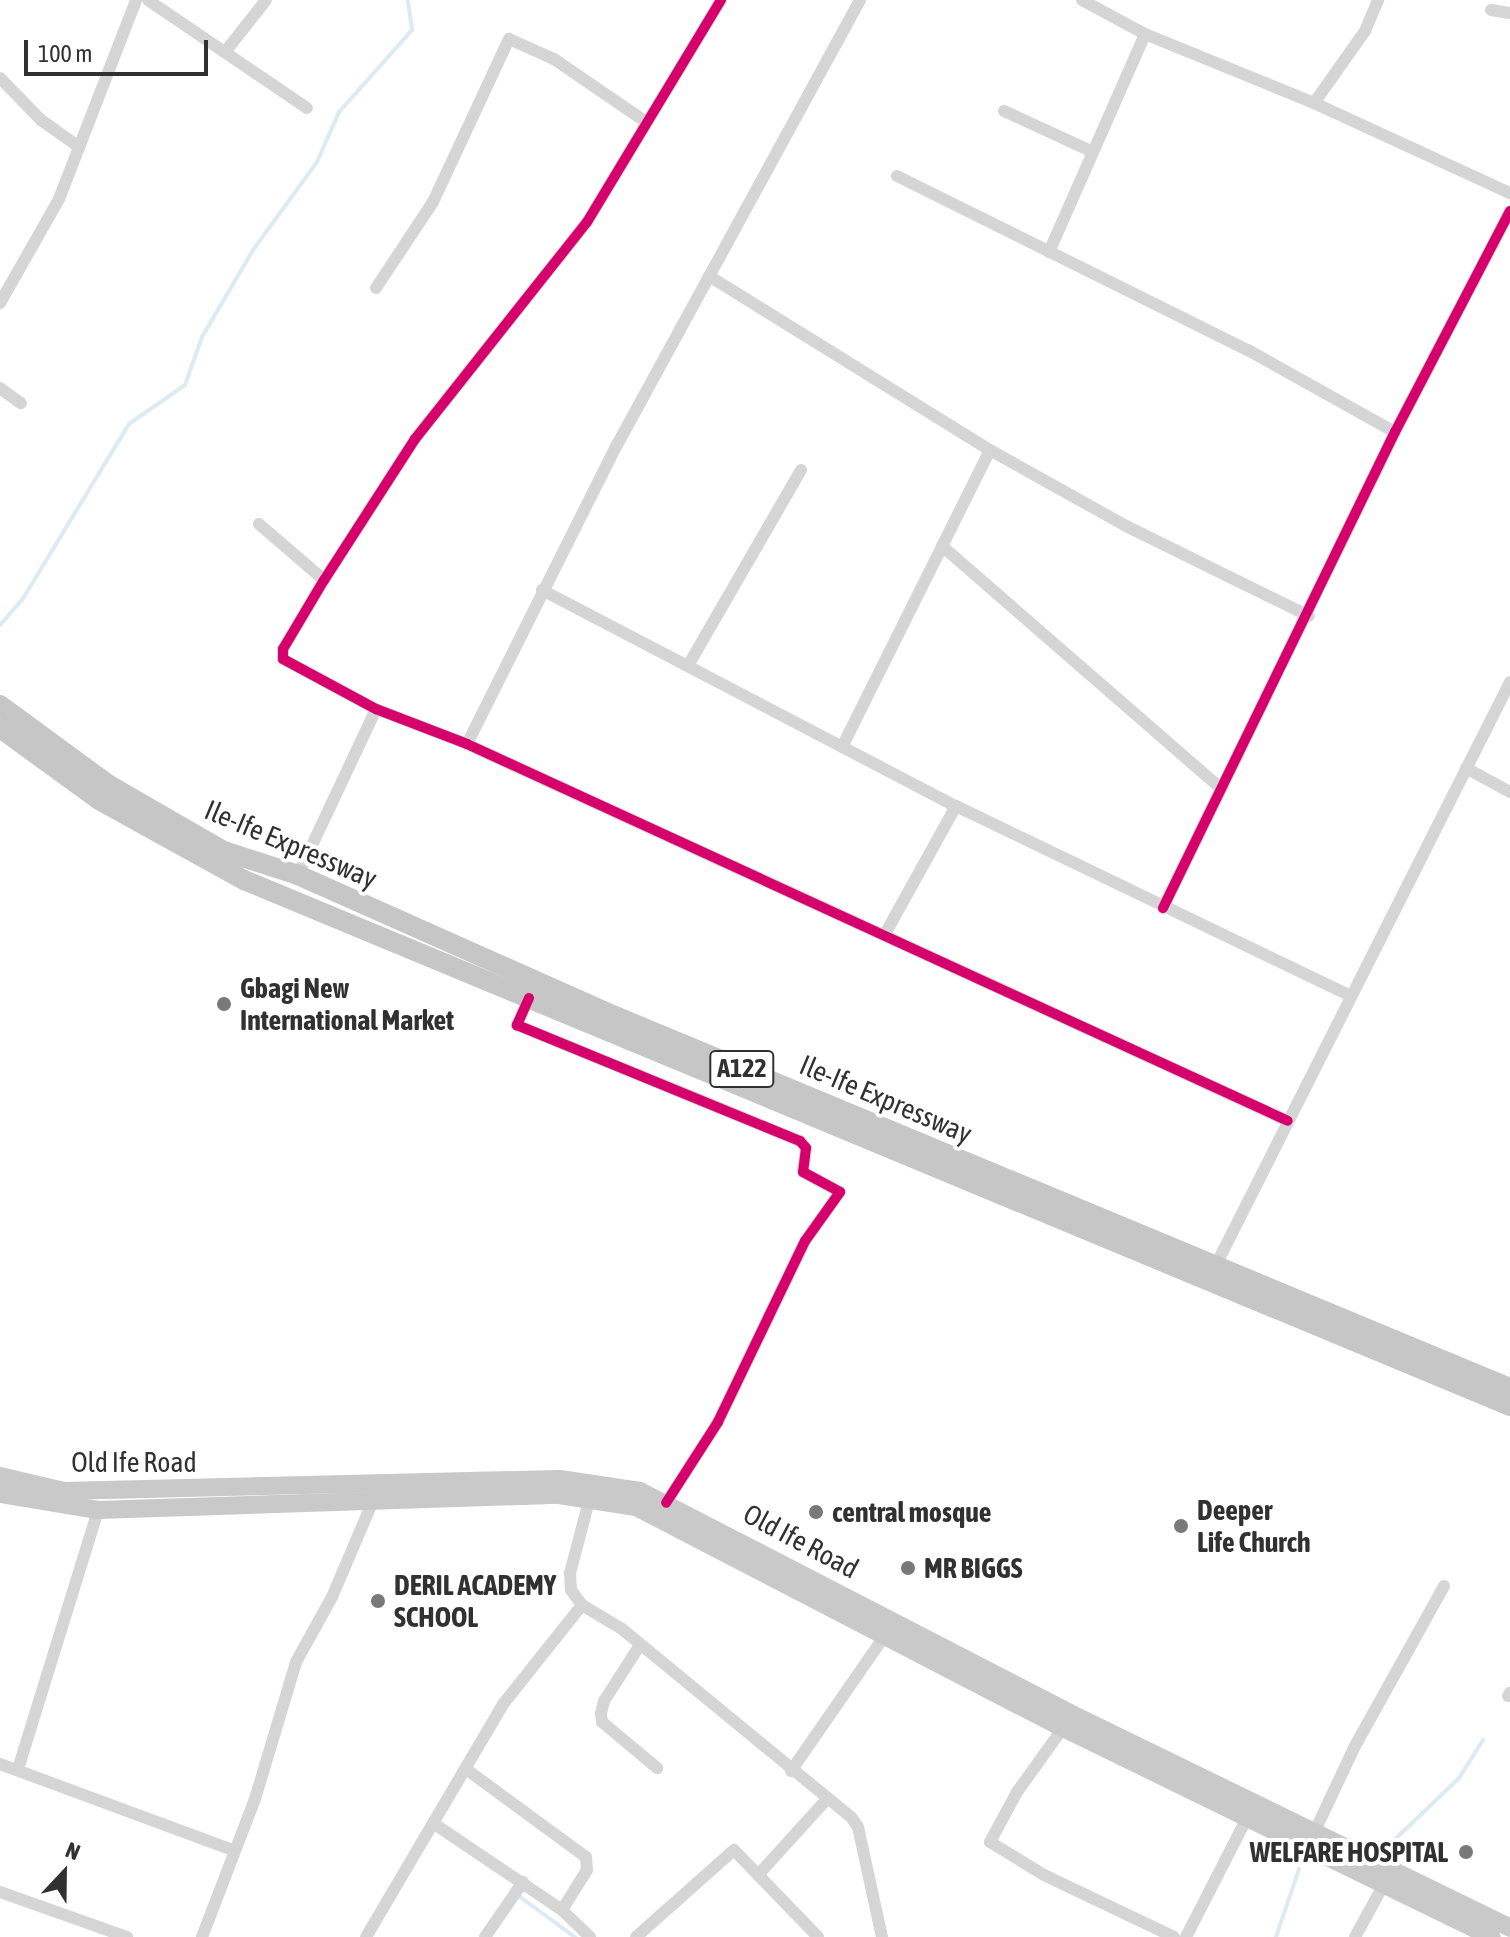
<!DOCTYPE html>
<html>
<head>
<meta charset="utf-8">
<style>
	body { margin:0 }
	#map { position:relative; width:1510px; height:1937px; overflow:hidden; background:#fff; font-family:"Asap Condensed",sans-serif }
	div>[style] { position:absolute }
	.stream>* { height:4px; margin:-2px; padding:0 2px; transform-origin:2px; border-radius:2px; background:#dcebf1 }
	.minor>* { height:12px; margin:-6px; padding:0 6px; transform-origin:6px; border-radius:6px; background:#d5d5d5 }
	.primary>* { height:18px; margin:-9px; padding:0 9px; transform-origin:9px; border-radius:9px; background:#c9c9c9 }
	.trunk>* { height:20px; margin:-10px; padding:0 10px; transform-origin:10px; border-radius:10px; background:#c6c6c6 }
	.cycleway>* { height:10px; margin:-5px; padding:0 5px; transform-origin:5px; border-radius:5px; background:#d6006c }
	.dots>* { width:22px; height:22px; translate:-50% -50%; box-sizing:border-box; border:4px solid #fff; border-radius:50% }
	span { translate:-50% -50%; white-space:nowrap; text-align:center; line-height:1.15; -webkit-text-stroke:8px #fff; paint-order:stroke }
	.shield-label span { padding:2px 6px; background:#fff; border:2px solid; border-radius:6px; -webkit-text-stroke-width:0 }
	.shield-label { font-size:26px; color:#313131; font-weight:700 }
	.street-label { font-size:28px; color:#313131 }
	.poi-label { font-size:28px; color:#313131; font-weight:700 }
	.left { translate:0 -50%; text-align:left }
	.right { translate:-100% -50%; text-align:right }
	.north { position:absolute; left:24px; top:1833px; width:80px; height:80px; -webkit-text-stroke:6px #fff; paint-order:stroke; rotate:22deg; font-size:22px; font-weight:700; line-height:32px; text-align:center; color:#313131 }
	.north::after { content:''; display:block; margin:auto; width:28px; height:36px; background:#313131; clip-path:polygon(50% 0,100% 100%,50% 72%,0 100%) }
	.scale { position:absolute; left:24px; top:40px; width:184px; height:36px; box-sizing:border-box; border:4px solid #313131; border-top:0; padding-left:10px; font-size:24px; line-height:28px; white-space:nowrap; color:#313131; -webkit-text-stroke:6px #fff; paint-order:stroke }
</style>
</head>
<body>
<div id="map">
	<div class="stream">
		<i style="left:0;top:625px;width:33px;rotate:-49deg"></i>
		<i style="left:22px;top:600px;width:206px;rotate:-58.7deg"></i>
		<i style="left:129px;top:424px;width:68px;rotate:-34.9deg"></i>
		<i style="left:185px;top:385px;width:51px;rotate:-70.5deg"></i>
		<i style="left:202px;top:337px;width:101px;rotate:-59.6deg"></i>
		<i style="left:253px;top:250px;width:109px;rotate:-54deg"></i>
		<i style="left:317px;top:162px;width:55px;rotate:-66.3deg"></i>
		<i style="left:339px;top:112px;width:110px;rotate:-48.3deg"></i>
		<i style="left:412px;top:30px;width:30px;rotate:-98deg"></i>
		<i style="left:1389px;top:1845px;width:97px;rotate:-43.7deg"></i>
		<i style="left:1459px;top:1778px;width:45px;rotate:-57.7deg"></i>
		<i style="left:516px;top:1894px;width:73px;rotate:36.1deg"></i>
		<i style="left:1276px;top:1937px;width:72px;rotate:-71.3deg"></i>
	</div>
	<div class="minor">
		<i style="left:148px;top:0;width:192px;rotate:34.2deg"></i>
		<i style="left:721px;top:0;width:259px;rotate:121.1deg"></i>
		<i style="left:587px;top:222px;width:277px;rotate:128.4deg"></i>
		<i style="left:415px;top:439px;width:168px;rotate:122.8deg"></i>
		<i style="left:324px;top:580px;width:80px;rotate:120.7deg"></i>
		<i style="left:283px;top:649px;width:10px;rotate:90deg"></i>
		<i style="left:283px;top:659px;width:106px;rotate:28.3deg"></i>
		<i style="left:376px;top:709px;width:97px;rotate:21deg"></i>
		<i style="left:467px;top:744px;width:903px;rotate:24.66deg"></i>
		<i style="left:1082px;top:0;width:72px;rotate:28.4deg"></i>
		<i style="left:1145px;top:34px;width:183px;rotate:22.2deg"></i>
		<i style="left:1314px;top:103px;width:216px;rotate:24.7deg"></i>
		<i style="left:1491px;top:10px;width:19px;rotate:9deg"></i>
		<i style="left:225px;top:52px;width:66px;rotate:-51.7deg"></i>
		<i style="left:0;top:78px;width:59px;rotate:45.7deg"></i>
		<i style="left:41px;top:120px;width:47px;rotate:35.4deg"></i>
		<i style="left:1314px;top:103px;width:88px;rotate:-54.7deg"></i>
		<i style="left:1365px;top:31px;width:34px;rotate:-67deg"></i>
		<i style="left:1004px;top:111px;width:98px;rotate:24.7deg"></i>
		<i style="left:897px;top:176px;width:392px;rotate:26.4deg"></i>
		<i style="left:1248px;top:350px;width:168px;rotate:29.2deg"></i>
		<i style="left:1049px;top:252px;width:238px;rotate:-66.2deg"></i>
		<i style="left:709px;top:276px;width:331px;rotate:31.8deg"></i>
		<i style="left:990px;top:450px;width:154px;rotate:29.2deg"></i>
		<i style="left:1124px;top:525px;width:206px;rotate:26.2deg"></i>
		<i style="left:376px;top:288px;width:103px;rotate:-56.5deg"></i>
		<i style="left:433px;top:202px;width:180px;rotate:-65deg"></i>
		<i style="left:509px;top:39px;width:49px;rotate:24deg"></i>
		<i style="left:554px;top:59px;width:112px;rotate:34.4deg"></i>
		<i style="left:0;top:303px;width:120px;rotate:-60.4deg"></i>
		<i style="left:59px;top:199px;width:213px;rotate:-68.8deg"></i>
		<i style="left:0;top:388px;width:26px;rotate:36deg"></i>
		<i style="left:259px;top:524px;width:86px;rotate:40.7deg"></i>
		<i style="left:942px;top:546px;width:369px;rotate:41deg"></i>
		<i style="left:542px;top:590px;width:467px;rotate:27.6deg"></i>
		<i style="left:956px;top:806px;width:435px;rotate:25.7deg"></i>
		<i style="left:689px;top:664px;width:224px;rotate:-60deg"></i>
		<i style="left:844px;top:743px;width:327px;rotate:-63.5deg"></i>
		<i style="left:467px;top:744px;width:335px;rotate:-63.4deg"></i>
		<i style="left:617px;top:445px;width:507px;rotate:-61.36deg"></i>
		<i style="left:1466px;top:768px;width:50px;rotate:28.6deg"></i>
		<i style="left:298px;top:875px;width:183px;rotate:-64.8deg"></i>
		<i style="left:1163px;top:908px;width:530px;rotate:-64.02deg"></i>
		<i style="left:1395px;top:432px;width:249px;rotate:-62.5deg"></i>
		<i style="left:885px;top:934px;width:146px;rotate:-61deg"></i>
		<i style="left:529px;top:998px;width:30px;rotate:114deg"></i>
		<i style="left:517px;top:1025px;width:306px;rotate:22.3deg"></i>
		<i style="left:800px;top:1141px;width:9px;rotate:49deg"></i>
		<i style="left:806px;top:1148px;width:24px;rotate:97deg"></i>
		<i style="left:803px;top:1172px;width:42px;rotate:28.4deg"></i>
		<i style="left:840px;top:1192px;width:60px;rotate:125.5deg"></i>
		<i style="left:805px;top:1241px;width:201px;rotate:115.7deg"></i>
		<i style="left:718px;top:1422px;width:96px;rotate:122.7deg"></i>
		<i style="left:1215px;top:1267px;width:655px;rotate:-63.24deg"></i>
		<i style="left:590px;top:1497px;width:79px;rotate:104.7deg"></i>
		<i style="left:570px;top:1573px;width:17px;rotate:87deg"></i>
		<i style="left:571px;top:1590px;width:19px;rotate:54deg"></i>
		<i style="left:582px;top:1605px;width:47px;rotate:31deg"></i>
		<i style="left:622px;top:1629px;width:296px;rotate:39.4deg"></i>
		<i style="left:851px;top:1817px;width:12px;rotate:55deg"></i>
		<i style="left:858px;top:1827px;width:113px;rotate:77.7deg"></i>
		<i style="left:640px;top:1645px;width:67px;rotate:122.7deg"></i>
		<i style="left:604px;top:1701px;width:13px;rotate:103deg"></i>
		<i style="left:601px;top:1714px;width:8px;rotate:83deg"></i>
		<i style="left:602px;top:1722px;width:72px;rotate:39.9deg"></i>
		<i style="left:1508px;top:1696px;width:4px;rotate:-56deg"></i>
		<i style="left:1063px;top:1728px;width:79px;rotate:125.7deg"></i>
		<i style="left:1017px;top:1792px;width:57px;rotate:118.4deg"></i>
		<i style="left:990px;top:1842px;width:63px;rotate:31.4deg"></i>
		<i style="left:1044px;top:1875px;width:144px;rotate:25.5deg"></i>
		<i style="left:0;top:1764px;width:247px;rotate:20.3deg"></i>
		<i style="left:18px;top:1769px;width:271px;rotate:-72.8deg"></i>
		<i style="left:466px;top:1769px;width:149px;rotate:36.3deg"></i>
		<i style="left:586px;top:1857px;width:13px;rotate:86deg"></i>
		<i style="left:587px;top:1870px;width:47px;rotate:122deg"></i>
		<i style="left:562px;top:1910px;width:39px;rotate:44deg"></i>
		<i style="left:791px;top:1771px;width:165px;rotate:-55.3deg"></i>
		<i style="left:433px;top:1823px;width:156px;rotate:34deg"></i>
		<i style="left:1314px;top:1833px;width:96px;rotate:-64.8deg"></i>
		<i style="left:1355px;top:1746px;width:183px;rotate:-60.9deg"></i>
		<i style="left:758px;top:1875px;width:103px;rotate:-47.8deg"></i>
		<i style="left:0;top:1892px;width:135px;rotate:19.5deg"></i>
		<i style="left:202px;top:1937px;width:148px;rotate:-69deg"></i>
		<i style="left:255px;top:1799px;width:143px;rotate:-73.3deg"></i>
		<i style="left:296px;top:1662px;width:74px;rotate:-61deg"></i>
		<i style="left:332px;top:1597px;width:104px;rotate:-66.9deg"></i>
		<i style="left:366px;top:1937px;width:272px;rotate:-59.5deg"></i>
		<i style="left:504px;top:1703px;width:125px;rotate:-51.5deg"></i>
		<i style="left:485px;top:1937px;width:67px;rotate:-55.4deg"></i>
		<i style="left:636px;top:1937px;width:131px;rotate:-41.6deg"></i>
		<i style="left:734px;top:1850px;width:121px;rotate:46deg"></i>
		<i style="left:1186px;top:1937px;width:134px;rotate:-62.9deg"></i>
		<i style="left:1355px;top:1937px;width:60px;rotate:-61.3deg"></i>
	</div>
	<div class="primary">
		<i style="left:0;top:1476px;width:66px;rotate:13.2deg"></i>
		<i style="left:64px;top:1491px;width:496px;rotate:-1.4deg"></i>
		<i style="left:560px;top:1479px;width:81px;rotate:8.5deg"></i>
		<i style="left:640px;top:1491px;width:484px;rotate:27.3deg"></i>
		<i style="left:1070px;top:1713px;width:490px;rotate:26deg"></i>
		<i style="left:0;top:1494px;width:99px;rotate:9.3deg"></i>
		<i style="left:98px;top:1510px;width:461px;rotate:-1.9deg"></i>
		<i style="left:559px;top:1495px;width:78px;rotate:8.9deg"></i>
		<i style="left:636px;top:1507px;width:481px;rotate:27.4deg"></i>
		<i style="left:1063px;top:1728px;width:477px;rotate:26deg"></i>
	</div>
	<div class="trunk">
		<i style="left:0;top:705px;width:135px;rotate:36.3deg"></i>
		<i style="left:109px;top:785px;width:133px;rotate:29.9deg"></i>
		<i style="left:224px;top:851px;width:78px;rotate:18deg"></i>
		<i style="left:298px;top:875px;width:347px;rotate:24deg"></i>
		<i style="left:615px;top:1016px;width:969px;rotate:22.57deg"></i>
		<i style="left:0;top:728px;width:122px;rotate:36deg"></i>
		<i style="left:99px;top:800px;width:166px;rotate:28.9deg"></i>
		<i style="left:244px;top:880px;width:1371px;rotate:22.56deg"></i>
	</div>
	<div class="cycleway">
		<i style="left:721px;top:0;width:259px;rotate:121.1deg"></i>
		<i style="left:587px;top:222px;width:277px;rotate:128.4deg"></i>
		<i style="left:415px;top:439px;width:168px;rotate:122.8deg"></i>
		<i style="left:324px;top:580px;width:80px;rotate:120.7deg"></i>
		<i style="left:283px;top:649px;width:10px;rotate:90deg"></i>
		<i style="left:283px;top:659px;width:106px;rotate:28.3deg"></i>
		<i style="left:376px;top:709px;width:97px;rotate:21deg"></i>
		<i style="left:467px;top:744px;width:903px;rotate:24.66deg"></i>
		<i style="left:1163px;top:908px;width:530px;rotate:-64.02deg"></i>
		<i style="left:1395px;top:432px;width:249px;rotate:-62.5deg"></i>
		<i style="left:529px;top:998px;width:30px;rotate:114deg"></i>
		<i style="left:517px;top:1025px;width:306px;rotate:22.3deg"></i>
		<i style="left:800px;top:1141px;width:9px;rotate:49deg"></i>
		<i style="left:806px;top:1148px;width:24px;rotate:97deg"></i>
		<i style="left:803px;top:1172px;width:42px;rotate:28.4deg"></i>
		<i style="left:840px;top:1192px;width:60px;rotate:125.5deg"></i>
		<i style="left:805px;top:1241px;width:201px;rotate:115.7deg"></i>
		<i style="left:718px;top:1422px;width:96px;rotate:122.7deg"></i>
	</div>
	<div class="dots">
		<i style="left:224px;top:1004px;background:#797979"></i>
		<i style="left:816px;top:1512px;background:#797979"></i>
		<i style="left:1181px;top:1526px;background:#797979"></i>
		<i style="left:908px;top:1568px;background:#797979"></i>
		<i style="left:378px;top:1601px;background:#797979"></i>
		<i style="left:1466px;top:1852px;background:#797979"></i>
	</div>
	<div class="shield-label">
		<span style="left:742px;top:1069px">A122</span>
	</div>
	<div class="street-label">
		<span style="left:291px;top:844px;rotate:23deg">Ile-Ife Expressway</span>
		<span style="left:886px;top:1099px;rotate:23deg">Ile-Ife Expressway</span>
		<span style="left:134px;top:1462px">Old Ife Road</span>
		<span style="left:801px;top:1541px;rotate:28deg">Old Ife Road</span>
	</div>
	<div class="poi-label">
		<span class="left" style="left:240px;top:1004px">Gbagi New<br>International Market</span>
		<span class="left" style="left:1197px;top:1526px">Deeper<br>Life Church</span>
		<span class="left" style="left:832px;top:1512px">central mosque</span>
		<span class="left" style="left:924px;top:1568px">MR BIGGS</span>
		<span class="left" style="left:394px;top:1601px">DERIL ACADEMY<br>SCHOOL</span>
		<span class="right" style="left:1448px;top:1852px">WELFARE HOSPITAL</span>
	</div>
	<div class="north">N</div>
	<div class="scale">100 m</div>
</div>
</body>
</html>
